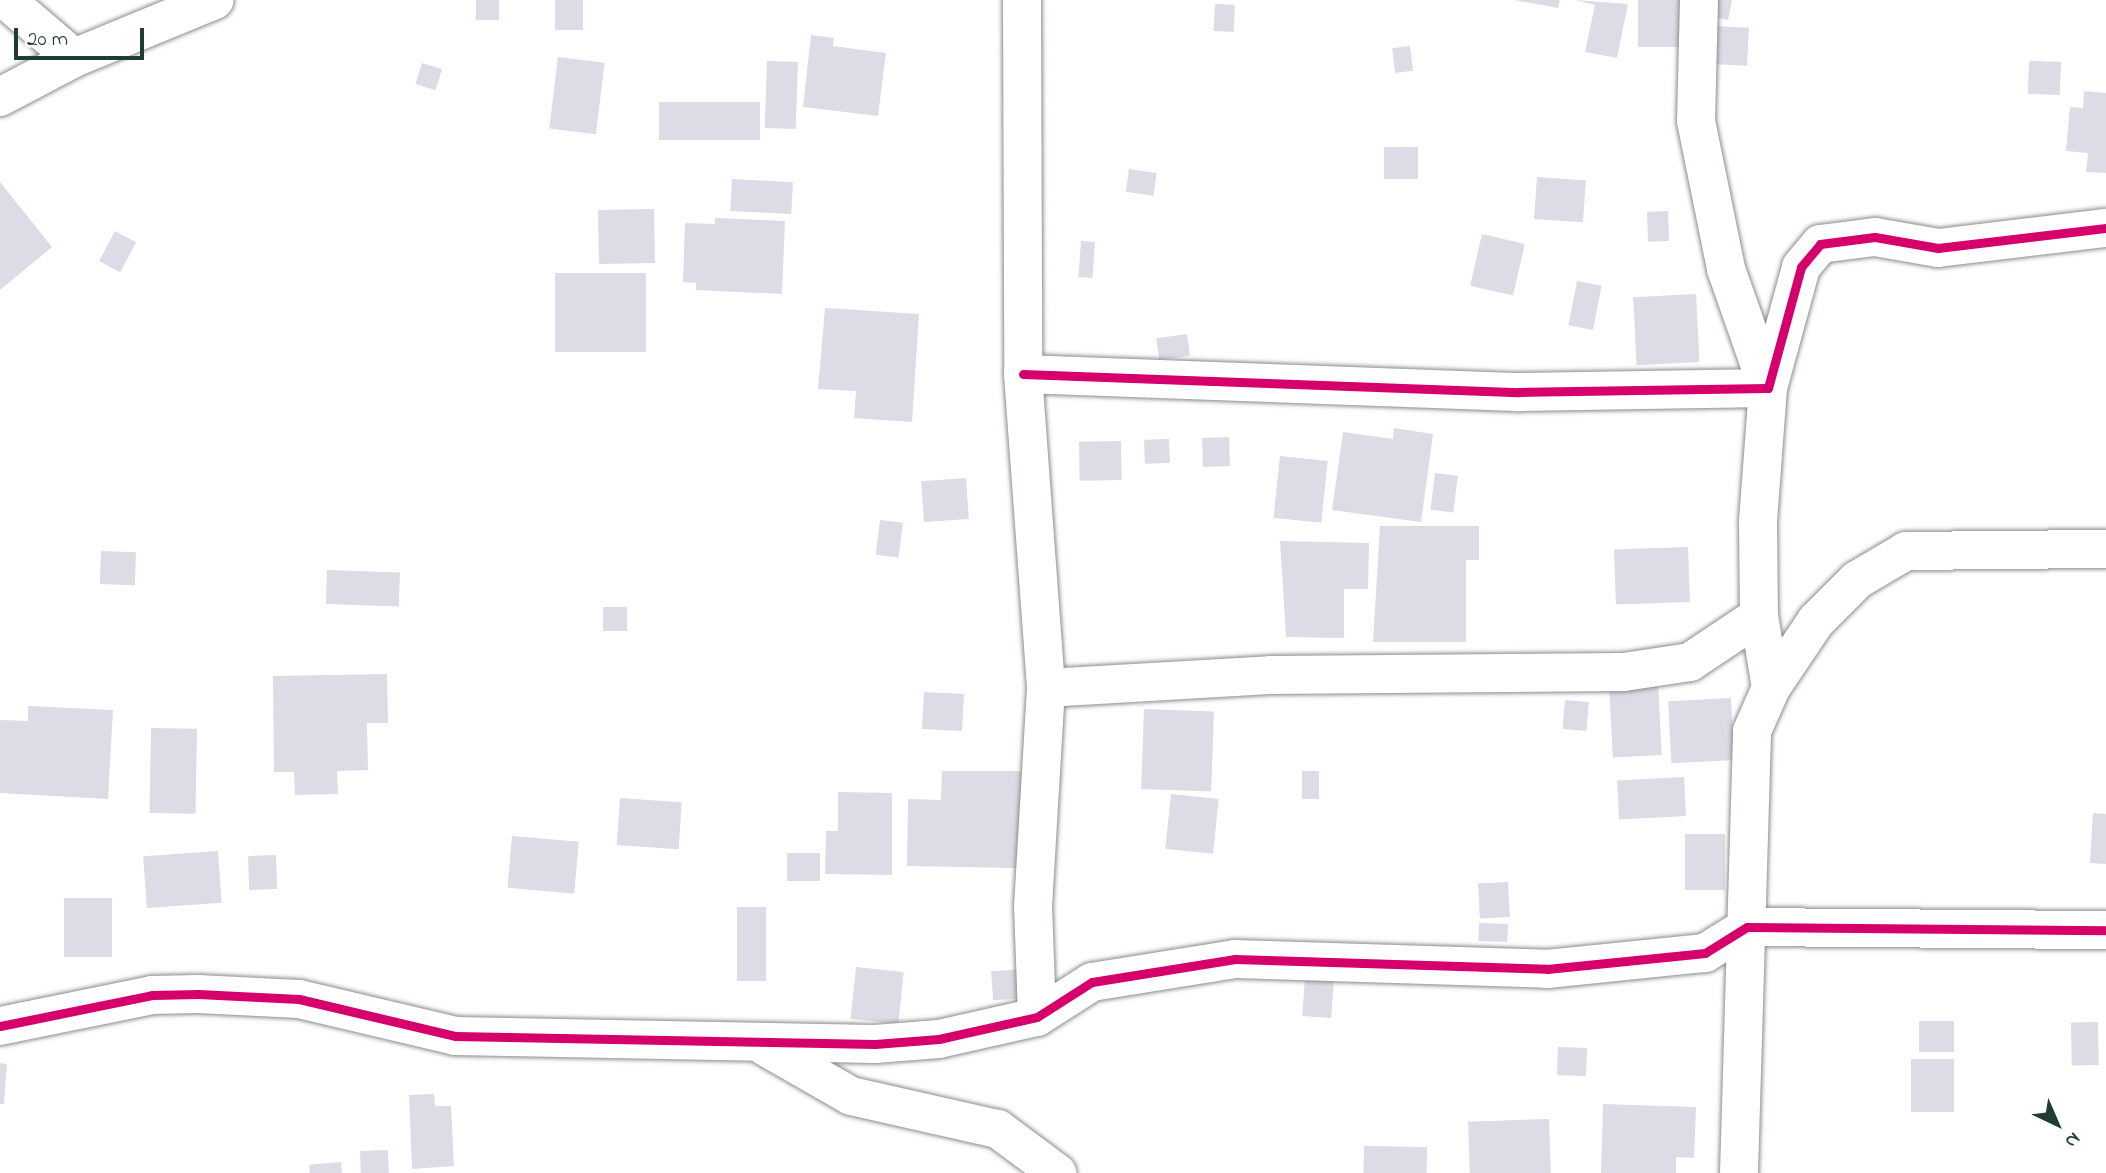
<!DOCTYPE html>
<html>
<head>
<meta charset="utf-8">
<style>
	body { margin:0 }
	#map { position:relative; width:2106px; height:1173px; overflow:hidden; background:#fff; font-family:"Indie Flower",sans-serif }
	div>[style] { position:absolute }
	.building>* { inset:0; background:#dddbe5; transform-origin:0 0 }
	.roads { filter:drop-shadow(0 0 2px #898f8d) drop-shadow(0 0 2px #898f8d) }
	.minor>* { height:38px; margin:-19px; padding:0 19px; transform-origin:19px; border-radius:19px; background:#fff }
	.cycleway>* { height:9px; margin:-4.5px; padding:0 4.5px; transform-origin:4.5px; border-radius:4.5px; background:#d6006c }
	span { translate:-50% -50%; white-space:nowrap; text-align:center; line-height:1.15; -webkit-text-stroke:6px #fff; paint-order:stroke }
	.north { position:absolute; left:2022px; top:1089px; width:70px; height:70px; -webkit-text-stroke:5px #fff; paint-order:stroke; rotate:136deg; font-size:19px; font-weight:700; line-height:28px; text-align:center; color:#1f3d34 }
	.north::after { content:''; display:block; margin:auto; width:24px; height:32px; background:#1f3d34; clip-path:polygon(50% 0,100% 100%,50% 72%,0 100%) }
	.scale { position:absolute; left:14px; top:28px; width:130px; height:32px; box-sizing:border-box; border:4px solid #1f3d34; border-top:0; padding-left:9px; font-size:21px; line-height:24px; white-space:nowrap; color:#1f3d34; -webkit-text-stroke:5px #fff; paint-order:stroke }
</style>
</head>
<body>
<div id="map">
	<div class="building">
		<i style="left:476px;top:0;width:23px;height:20px"></i>
		<i style="left:555px;top:0;width:28px;height:30px"></i>
		<i style="clip-path:polygon(1514px 0,1560px 0,1558px 8px)"></i>
		<i style="clip-path:polygon(1575px 0,1628px 4px,1617px 58px,1585px 52px,1595px 5px)"></i>
		<i style="left:1638px;top:0;width:44px;height:47px"></i>
		<i style="clip-path:polygon(1704px 0,1732px 0,1728px 20px,1701px 15px)"></i>
		<i style="left:1215px;top:4px;width:20px;height:27px;rotate:3deg"></i>
		<i style="left:1715px;top:26px;width:34px;height:38px;rotate:3deg"></i>
		<i style="clip-path:polygon(811px 35px,834px 38px,833px 46px,886px 53px,878px 116px,803px 107px)"></i>
		<i style="left:1410px;top:46px;width:25px;height:18px;rotate:83deg"></i>
		<i style="left:558px;top:57px;width:47px;height:72px;rotate:7deg"></i>
		<i style="left:767px;top:61px;width:31px;height:67px;rotate:2deg"></i>
		<i style="left:2029px;top:61px;width:32px;height:33px;rotate:2deg"></i>
		<i style="left:422px;top:63px;width:21px;height:22px;rotate:17deg"></i>
		<i style="clip-path:polygon(2084px 91px,2106px 93px,2106px 173px,2086px 172px,2088px 153px,2066px 151px,2070px 107px,2083px 108px)"></i>
		<i style="left:659px;top:102px;width:101px;height:38px"></i>
		<i style="left:1384px;top:147px;width:34px;height:32px"></i>
		<i style="left:1129px;top:169px;width:28px;height:23px;rotate:8deg"></i>
		<i style="left:1537px;top:177px;width:49px;height:42px;rotate:4deg"></i>
		<i style="left:732px;top:179px;width:61px;height:32px;rotate:3deg"></i>
		<i style="clip-path:polygon(0 182px,52px 247px,0 290px)"></i>
		<i style="left:654px;top:209px;width:54px;height:56px;rotate:89deg"></i>
		<i style="left:1668px;top:211px;width:30px;height:21px;rotate:88deg"></i>
		<i style="clip-path:polygon(715px 218px,785px 221px,782px 294px,696px 290px,696px 283px,683px 282px,685px 223px,715px 224px)"></i>
		<i style="left:115px;top:231px;width:24px;height:34px;rotate:28deg"></i>
		<i style="left:1482px;top:234px;width:44px;height:53px;rotate:13deg"></i>
		<i style="left:1081px;top:241px;width:14px;height:36px;rotate:4deg"></i>
		<i style="left:555px;top:273px;width:91px;height:79px"></i>
		<i style="left:1577px;top:281px;width:25px;height:45px;rotate:11deg"></i>
		<i style="left:1696px;top:294px;width:68px;height:63px;rotate:87deg"></i>
		<i style="clip-path:polygon(825px 308px,919px 314px,912px 422px,854px 418px,856px 391px,818px 389px)"></i>
		<i style="left:1187px;top:334px;width:22px;height:31px;rotate:82deg"></i>
		<i style="clip-path:polygon(1394px 428px,1433px 434px,1421px 522px,1332px 510px,1343px 432px,1393px 439px)"></i>
		<i style="left:1229px;top:437px;width:29px;height:27px;rotate:88deg"></i>
		<i style="left:1169px;top:439px;width:24px;height:25px;rotate:88deg"></i>
		<i style="left:1121px;top:441px;width:39px;height:42px;rotate:89deg"></i>
		<i style="left:1280px;top:456px;width:48px;height:62px;rotate:6deg"></i>
		<i style="left:1435px;top:473px;width:23px;height:37px;rotate:7deg"></i>
		<i style="left:966px;top:478px;width:41px;height:45px;rotate:86deg"></i>
		<i style="left:880px;top:520px;width:23px;height:35px;rotate:7deg"></i>
		<i style="clip-path:polygon(1380px 526px,1479px 526px,1479px 560px,1466px 560px,1466px 642px,1373px 642px)"></i>
		<i style="clip-path:polygon(1280px 541px,1369px 543px,1368px 589px,1344px 589px,1344px 638px,1286px 637px)"></i>
		<i style="left:1688px;top:547px;width:55px;height:74px;rotate:88deg"></i>
		<i style="left:101px;top:551px;width:35px;height:33px;rotate:2deg"></i>
		<i style="left:327px;top:570px;width:73px;height:34px;rotate:2deg"></i>
		<i style="left:603px;top:607px;width:24px;height:24px"></i>
		<i style="clip-path:polygon(387px 674px,388px 723px,367px 723px,368px 770px,337px 771px,338px 794px,295px 795px,294px 772px,274px 772px,273px 676px)"></i>
		<i style="left:1658px;top:683px;width:72px;height:49px;rotate:87deg"></i>
		<i style="left:924px;top:692px;width:40px;height:37px;rotate:3deg"></i>
		<i style="left:1731px;top:698px;width:62px;height:63px;rotate:87deg"></i>
		<i style="left:1565px;top:700px;width:24px;height:29px;rotate:5deg"></i>
		<i style="clip-path:polygon(28px 706px,113px 710px,108px 799px,0 793px,0 720px,28px 721px)"></i>
		<i style="left:1144px;top:709px;width:70px;height:80px;rotate:2deg"></i>
		<i style="left:151px;top:728px;width:46px;height:85px;rotate:1deg"></i>
		<i style="clip-path:polygon(942px 771px,1021px 771px,1020px 868px,907px 866px,908px 799px,941px 800px)"></i>
		<i style="left:1302px;top:771px;width:17px;height:28px"></i>
		<i style="left:1684px;top:777px;width:39px;height:67px;rotate:87deg"></i>
		<i style="clip-path:polygon(838px 792px,892px 793px,892px 875px,825px 874px,826px 831px,838px 831px)"></i>
		<i style="left:1171px;top:794px;width:48px;height:55px;rotate:6deg"></i>
		<i style="left:620px;top:798px;width:62px;height:47px;rotate:4deg"></i>
		<i style="clip-path:polygon(2093px 813px,2106px 814px,2106px 864px,2090px 863px)"></i>
		<i style="left:1685px;top:834px;width:40px;height:56px"></i>
		<i style="left:512px;top:836px;width:67px;height:52px;rotate:5deg"></i>
		<i style="left:218px;top:851px;width:52px;height:75px;rotate:86deg"></i>
		<i style="left:787px;top:853px;width:33px;height:28px"></i>
		<i style="left:276px;top:855px;width:34px;height:28px;rotate:88deg"></i>
		<i style="left:1508px;top:882px;width:35px;height:30px;rotate:87deg"></i>
		<i style="left:112px;top:898px;width:59px;height:48px;rotate:90deg"></i>
		<i style="left:737px;top:907px;width:29px;height:74px"></i>
		<i style="left:1479px;top:923px;width:29px;height:18px;rotate:2deg"></i>
		<i style="left:856px;top:967px;width:48px;height:52px;rotate:6deg"></i>
		<i style="left:1024px;top:969px;width:29px;height:33px;rotate:86deg"></i>
		<i style="left:1305px;top:977px;width:29px;height:39px;rotate:4deg"></i>
		<i style="left:1919px;top:1021px;width:35px;height:31px"></i>
		<i style="left:2098px;top:1022px;width:43px;height:27px;rotate:89deg"></i>
		<i style="left:1558px;top:1047px;width:29px;height:28px;rotate:2deg"></i>
		<i style="left:1911px;top:1059px;width:43px;height:53px"></i>
		<i style="clip-path:polygon(0 1063px,7px 1064px,4px 1104px,0 1104px)"></i>
		<i style="clip-path:polygon(434px 1094px,435px 1106px,451px 1106px,454px 1166px,412px 1169px,409px 1095px)"></i>
		<i style="clip-path:polygon(1603px 1104px,1696px 1107px,1694px 1158px,1676px 1157px,1676px 1173px,1601px 1173px)"></i>
		<i style="left:1549px;top:1119px;width:54px;height:81px;rotate:88deg"></i>
		<i style="left:1364px;top:1146px;width:63px;height:27px;rotate:1deg"></i>
		<i style="left:388px;top:1150px;width:23px;height:28px;rotate:88deg"></i>
		<i style="left:341px;top:1162px;width:11px;height:32px;rotate:85deg"></i>
	</div>
	<div class="roads">
		<div class="minor">
			<i style="left:6px;top:0;width:89px;rotate:40.5deg"></i>
			<i style="left:1022px;top:0;width:374px;rotate:89.8deg"></i>
			<i style="left:1023px;top:374px;width:315px;rotate:85.8deg"></i>
			<i style="left:1046px;top:688px;width:218px;rotate:93.4deg"></i>
			<i style="left:1033px;top:906px;width:111px;rotate:87.9deg"></i>
			<i style="left:1699px;top:0;width:121px;rotate:91.4deg"></i>
			<i style="left:1696px;top:121px;width:151px;rotate:78.5deg"></i>
			<i style="left:1726px;top:269px;width:126px;rotate:70.6deg"></i>
			<i style="left:1768px;top:388px;width:134px;rotate:94.3deg"></i>
			<i style="left:1758px;top:522px;width:94px;rotate:89.4deg"></i>
			<i style="left:1759px;top:616px;width:73px;rotate:80.5deg"></i>
			<i style="left:0;top:97px;width:84px;rotate:-27.8deg"></i>
			<i style="left:74px;top:58px;width:152px;rotate:-22.4deg"></i>
			<i style="left:1023px;top:374px;width:496px;rotate:2.1deg"></i>
			<i style="left:1519px;top:392px;width:249px;rotate:-0.9deg"></i>
			<i style="left:1768px;top:388px;width:125px;rotate:-74.7deg"></i>
			<i style="left:1801px;top:267px;width:30px;rotate:-50deg"></i>
			<i style="left:1820px;top:244px;width:55px;rotate:-7.3deg"></i>
			<i style="left:1875px;top:237px;width:64px;rotate:9.9deg"></i>
			<i style="left:1938px;top:248px;width:169px;rotate:-6.8deg"></i>
			<i style="left:1046px;top:688px;width:224px;rotate:-3.3deg"></i>
			<i style="left:1270px;top:675px;width:354px;rotate:-0.5deg"></i>
			<i style="left:1624px;top:672px;width:67px;rotate:-8.6deg"></i>
			<i style="left:1690px;top:662px;width:83px;rotate:-33.7deg"></i>
			<i style="left:0;top:1026px;width:155px;rotate:-11.5deg"></i>
			<i style="left:152px;top:995px;width:46px;rotate:-1.2deg"></i>
			<i style="left:198px;top:994px;width:101px;rotate:2.8deg"></i>
			<i style="left:299px;top:999px;width:160px;rotate:13.3deg"></i>
			<i style="left:455px;top:1036px;width:420px;rotate:1.1deg"></i>
			<i style="left:875px;top:1044px;width:64px;rotate:-4.5deg"></i>
			<i style="left:939px;top:1039px;width:100px;rotate:-12.7deg"></i>
			<i style="left:1037px;top:1017px;width:65px;rotate:-32.5deg"></i>
			<i style="left:1092px;top:982px;width:145px;rotate:-9.1deg"></i>
			<i style="left:1235px;top:959px;width:312px;rotate:1.8deg"></i>
			<i style="left:1547px;top:969px;width:159px;rotate:-5.8deg"></i>
			<i style="left:1705px;top:953px;width:49px;rotate:-31.8deg"></i>
			<i style="left:1747px;top:927px;width:359px;rotate:0.5deg"></i>
			<i style="left:764px;top:1046px;width:100px;rotate:29.9deg"></i>
			<i style="left:851px;top:1096px;width:151px;rotate:12.7deg"></i>
			<i style="left:998px;top:1129px;width:74px;rotate:36.7deg"></i>
			<i style="left:1739px;top:1173px;width:442px;rotate:-88.3deg"></i>
			<i style="left:1752px;top:731px;width:47px;rotate:-66.2deg"></i>
			<i style="left:1771px;top:688px;width:81px;rotate:-56.1deg"></i>
			<i style="left:1816px;top:621px;width:58px;rotate:-45deg"></i>
			<i style="left:1857px;top:580px;width:57px;rotate:-30.6deg"></i>
			<i style="left:1906px;top:551px;width:200px;rotate:-0.6deg"></i>
		</div>
	</div>
	<div class="cycleway">
		<i style="left:1023px;top:374px;width:496px;rotate:2.1deg"></i>
		<i style="left:1519px;top:392px;width:249px;rotate:-0.9deg"></i>
		<i style="left:1768px;top:388px;width:125px;rotate:-74.7deg"></i>
		<i style="left:1801px;top:267px;width:30px;rotate:-50deg"></i>
		<i style="left:1820px;top:244px;width:55px;rotate:-7.3deg"></i>
		<i style="left:1875px;top:237px;width:64px;rotate:9.9deg"></i>
		<i style="left:1938px;top:248px;width:169px;rotate:-6.8deg"></i>
		<i style="left:0;top:1026px;width:155px;rotate:-11.5deg"></i>
		<i style="left:152px;top:995px;width:46px;rotate:-1.2deg"></i>
		<i style="left:198px;top:994px;width:101px;rotate:2.8deg"></i>
		<i style="left:299px;top:999px;width:160px;rotate:13.3deg"></i>
		<i style="left:455px;top:1036px;width:420px;rotate:1.1deg"></i>
		<i style="left:875px;top:1044px;width:64px;rotate:-4.5deg"></i>
		<i style="left:939px;top:1039px;width:100px;rotate:-12.7deg"></i>
		<i style="left:1037px;top:1017px;width:65px;rotate:-32.5deg"></i>
		<i style="left:1092px;top:982px;width:145px;rotate:-9.1deg"></i>
		<i style="left:1235px;top:959px;width:312px;rotate:1.8deg"></i>
		<i style="left:1547px;top:969px;width:159px;rotate:-5.8deg"></i>
		<i style="left:1705px;top:953px;width:49px;rotate:-31.8deg"></i>
		<i style="left:1747px;top:927px;width:359px;rotate:0.5deg"></i>
	</div>
	<div class="north">N</div>
	<div class="scale">20 m</div>
</div>
</body>
</html>
